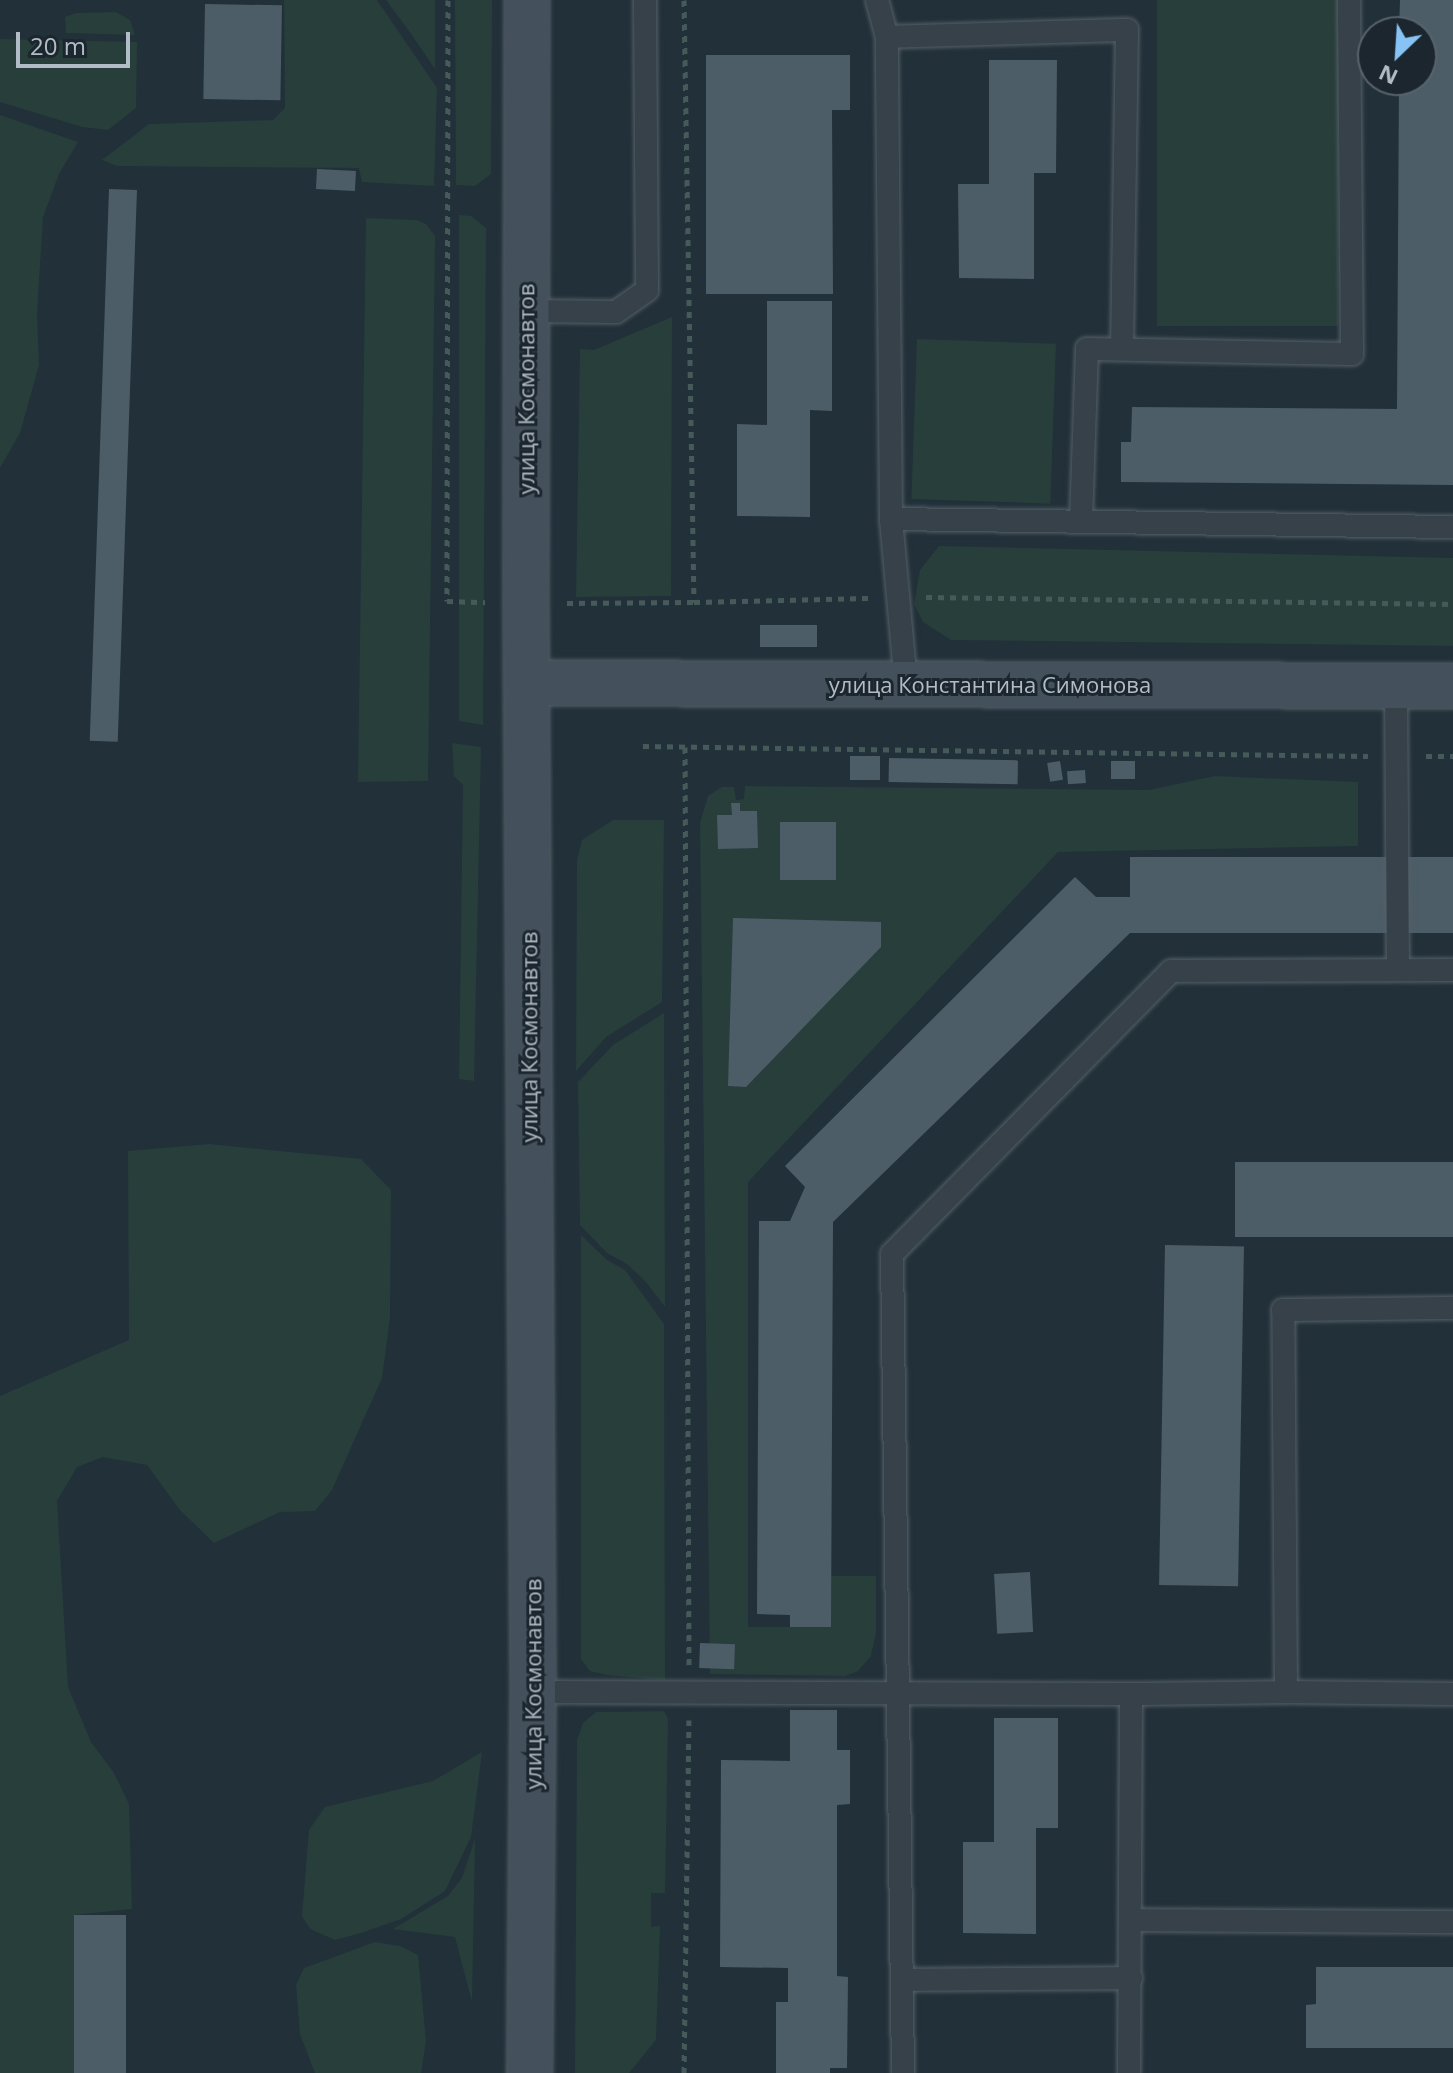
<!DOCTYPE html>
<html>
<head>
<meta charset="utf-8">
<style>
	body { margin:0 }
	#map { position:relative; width:1453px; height:2073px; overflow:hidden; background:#223039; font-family:"Open Sans",sans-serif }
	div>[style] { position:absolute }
	.green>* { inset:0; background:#273e3b; transform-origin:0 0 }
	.building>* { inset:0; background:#4d5d68; transform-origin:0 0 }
	.path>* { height:5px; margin-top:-2.5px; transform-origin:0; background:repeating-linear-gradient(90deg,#465b59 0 6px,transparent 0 12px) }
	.roads { filter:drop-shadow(0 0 2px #545f67) drop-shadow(0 0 2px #545f67) }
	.service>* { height:22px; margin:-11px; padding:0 11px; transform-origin:11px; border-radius:11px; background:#36414a }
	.secondary>* { height:44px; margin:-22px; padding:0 22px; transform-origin:22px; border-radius:22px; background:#44515c }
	span { translate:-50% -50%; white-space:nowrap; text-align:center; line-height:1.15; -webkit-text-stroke:6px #1b262e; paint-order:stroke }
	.street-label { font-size:22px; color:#b1bcc6 }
	.north { position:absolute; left:1357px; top:16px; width:80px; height:80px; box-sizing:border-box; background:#1b262e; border:2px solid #57626b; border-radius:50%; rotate:205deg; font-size:22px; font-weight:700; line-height:32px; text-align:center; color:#b1bcc6 }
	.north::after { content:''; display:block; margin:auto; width:28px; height:36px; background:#87c4f5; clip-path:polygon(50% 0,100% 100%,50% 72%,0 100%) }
	.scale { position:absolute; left:16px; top:32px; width:114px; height:36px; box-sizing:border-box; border:4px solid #b1bcc6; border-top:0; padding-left:10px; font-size:24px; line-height:28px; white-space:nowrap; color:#b1bcc6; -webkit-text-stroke:6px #1b262e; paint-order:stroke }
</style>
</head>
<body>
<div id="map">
	<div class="green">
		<i style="clip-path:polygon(284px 0,377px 0,437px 88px,434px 186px,362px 182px,359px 168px,117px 166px,102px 160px,149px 124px,273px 120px,285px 108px)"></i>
		<i style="clip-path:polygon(386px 0,435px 0,435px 69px,409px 31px)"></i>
		<i style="clip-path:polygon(455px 0,492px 0,491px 174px,475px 186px,456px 185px)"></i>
		<i style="left:1157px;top:0;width:181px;height:326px"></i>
		<i style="clip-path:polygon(76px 13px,116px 12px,130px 20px,135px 35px,66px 33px,65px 17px)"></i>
		<i style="clip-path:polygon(0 39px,137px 42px,136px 108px,108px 130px,82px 127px,0 102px)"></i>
		<i style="clip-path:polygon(0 115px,78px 142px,59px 174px,43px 217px,37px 313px,39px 365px,20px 433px,0 468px)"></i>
		<i style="clip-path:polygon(459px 215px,471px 216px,486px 228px,483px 725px,459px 721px)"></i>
		<i style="clip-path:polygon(366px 218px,417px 220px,426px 224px,435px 236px,428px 781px,358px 782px)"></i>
		<i style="clip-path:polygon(672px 317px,671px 596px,576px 597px,580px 349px,594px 350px)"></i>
		<i style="left:917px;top:339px;width:139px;height:160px;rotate:2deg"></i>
		<i style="clip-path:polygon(939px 546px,1453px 558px,1453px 646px,951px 640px,923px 622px,914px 604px,920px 570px)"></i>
		<i style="clip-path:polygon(452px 743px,481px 747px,474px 1081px,459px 1079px,463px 785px,454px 776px)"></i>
		<i style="clip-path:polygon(1215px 776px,1358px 782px,1358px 846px,1058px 852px,748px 1182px,748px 1627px,831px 1627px,831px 1576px,876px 1576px,876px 1633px,871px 1656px,858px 1671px,845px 1676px,710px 1674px,700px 823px,708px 796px,722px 787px,734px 787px,736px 800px,744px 799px,745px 786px,1149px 790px)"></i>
		<i style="clip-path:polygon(613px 820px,664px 820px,662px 1002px,606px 1037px,576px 1071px,577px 860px,582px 840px)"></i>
		<i style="clip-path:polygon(664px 1013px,665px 1307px,646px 1282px,627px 1264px,607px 1253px,580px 1225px,578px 1082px,613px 1045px)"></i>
		<i style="clip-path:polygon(209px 1144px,361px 1159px,391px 1190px,390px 1318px,382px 1378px,332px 1490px,315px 1511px,280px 1512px,214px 1543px,180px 1510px,147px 1465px,103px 1457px,77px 1467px,57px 1501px,68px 1687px,91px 1742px,114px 1773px,129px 1804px,132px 1909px,74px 1915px,74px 2073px,0 2073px,0 1396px,129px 1340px,128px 1151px)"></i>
		<i style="clip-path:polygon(581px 1235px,607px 1260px,625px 1270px,664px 1324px,665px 1680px,607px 1675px,590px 1671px,581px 1659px)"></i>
		<i style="clip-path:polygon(664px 1711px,668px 1719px,665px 1893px,651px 1893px,651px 1927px,660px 1926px,656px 2040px,629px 2073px,575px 2073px,577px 1740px,583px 1723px,596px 1712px)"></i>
		<i style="clip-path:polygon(482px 1752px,471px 1837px,445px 1891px,401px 1919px,361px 1933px,335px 1940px,310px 1929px,302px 1916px,309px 1830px,325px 1807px,433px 1781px)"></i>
		<i style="clip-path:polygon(475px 1839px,472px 2002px,455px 1937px,393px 1929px,448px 1896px,462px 1878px)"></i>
		<i style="clip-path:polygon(375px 1942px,400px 1946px,418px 1955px,426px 2041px,421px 2073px,315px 2073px,300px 2034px,296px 1985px,304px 1968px)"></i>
	</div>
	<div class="building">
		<i style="clip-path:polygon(1400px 0,1453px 0,1453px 485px,1121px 482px,1121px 442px,1131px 442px,1132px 407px,1397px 409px,1399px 80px,1421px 80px,1421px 32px,1399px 32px)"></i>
		<i style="left:205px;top:4px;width:77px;height:95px;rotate:1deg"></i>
		<i style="clip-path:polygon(706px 55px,850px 55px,850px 110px,832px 110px,833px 294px,706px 294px)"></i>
		<i style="clip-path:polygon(989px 60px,1057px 60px,1056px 173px,1034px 173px,1034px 279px,959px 278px,958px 184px,989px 184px)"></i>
		<i style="left:317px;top:169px;width:39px;height:20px;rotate:3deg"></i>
		<i style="left:109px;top:189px;width:28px;height:552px;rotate:2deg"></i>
		<i style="clip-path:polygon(767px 301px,832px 301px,832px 411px,810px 410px,810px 517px,737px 516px,737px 424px,767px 425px)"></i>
		<i style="left:760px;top:625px;width:57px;height:22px"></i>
		<i style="left:850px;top:756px;width:30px;height:24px"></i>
		<i style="left:889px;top:758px;width:129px;height:24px;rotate:1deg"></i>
		<i style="left:1060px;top:761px;width:19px;height:13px;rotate:81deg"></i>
		<i style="left:1111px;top:761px;width:24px;height:18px"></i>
		<i style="left:1085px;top:770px;width:13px;height:18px;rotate:86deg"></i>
		<i style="clip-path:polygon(731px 803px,740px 803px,740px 811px,757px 811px,758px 848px,718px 849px,717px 815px,732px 815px)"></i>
		<i style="left:780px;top:822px;width:56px;height:58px"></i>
		<i style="clip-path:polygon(1130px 857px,1453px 857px,1453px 933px,1130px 933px,833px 1222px,831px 1627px,790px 1627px,790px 1615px,757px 1614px,759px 1221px,790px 1221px,805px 1187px,785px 1166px,1075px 877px,1096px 897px,1130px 897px)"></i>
		<i style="clip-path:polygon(733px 918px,881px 922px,881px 947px,746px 1087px,728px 1086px)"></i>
		<i style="left:1235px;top:1162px;width:218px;height:75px"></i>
		<i style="left:1165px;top:1245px;width:79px;height:340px;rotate:1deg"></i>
		<i style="left:1030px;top:1572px;width:60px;height:36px;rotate:87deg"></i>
		<i style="left:700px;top:1643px;width:35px;height:25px;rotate:2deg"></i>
		<i style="clip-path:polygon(790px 1710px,837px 1710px,837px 1750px,850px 1750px,850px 1804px,837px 1805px,837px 1976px,848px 1977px,847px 2068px,830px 2068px,830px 2073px,776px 2073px,776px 2002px,788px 2002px,788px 1968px,720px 1967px,721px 1760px,790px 1761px)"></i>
		<i style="clip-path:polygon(994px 1718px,1058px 1718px,1058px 1828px,1036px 1828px,1036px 1934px,963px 1933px,963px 1842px,994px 1842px)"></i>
		<i style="left:74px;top:1915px;width:52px;height:158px"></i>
		<i style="clip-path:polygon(1316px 1967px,1453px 1967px,1453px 2048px,1306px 2048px,1306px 2005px,1316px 2004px)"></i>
	</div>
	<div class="path">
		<i style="left:448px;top:0;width:601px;rotate:90.1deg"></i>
		<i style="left:447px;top:601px;width:38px;rotate:2deg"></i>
		<i style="left:684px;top:0;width:602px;rotate:89.05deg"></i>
		<i style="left:694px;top:602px;width:174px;rotate:-1.3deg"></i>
		<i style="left:926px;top:597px;width:527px;rotate:0.76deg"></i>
		<i style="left:567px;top:603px;width:127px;rotate:-0.5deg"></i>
		<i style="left:643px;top:746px;width:725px;rotate:0.79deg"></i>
		<i style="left:685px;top:747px;width:919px;rotate:89.75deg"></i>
		<i style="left:1426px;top:756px;width:27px"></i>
		<i style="left:684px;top:2073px;width:353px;rotate:-89.2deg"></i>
	</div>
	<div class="roads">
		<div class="service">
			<i style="left:877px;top:0;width:38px;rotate:75deg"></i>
			<i style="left:526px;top:311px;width:90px;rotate:0.6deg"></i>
			<i style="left:616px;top:312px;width:38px;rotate:-35deg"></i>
			<i style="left:647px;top:290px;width:290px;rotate:-90.4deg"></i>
			<i style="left:891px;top:519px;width:562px;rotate:0.82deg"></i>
			<i style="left:1081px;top:521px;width:172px;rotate:-88deg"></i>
			<i style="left:1087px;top:349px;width:265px;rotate:1.1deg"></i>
			<i style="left:1352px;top:354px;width:354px;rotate:-90.5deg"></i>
			<i style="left:906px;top:684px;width:166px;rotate:-95.2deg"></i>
			<i style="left:891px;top:519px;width:482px;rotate:-90.5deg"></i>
			<i style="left:887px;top:37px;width:240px;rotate:-1.7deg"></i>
			<i style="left:1127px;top:30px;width:319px;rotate:90.9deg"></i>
			<i style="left:1396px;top:686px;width:284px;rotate:89.6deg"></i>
			<i style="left:533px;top:1692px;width:598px;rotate:0.19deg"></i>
			<i style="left:1131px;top:1694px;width:379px;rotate:90.3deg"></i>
			<i style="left:1286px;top:1692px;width:167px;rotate:0.7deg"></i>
			<i style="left:1131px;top:1694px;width:155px;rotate:-0.7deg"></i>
			<i style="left:1286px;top:1692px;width:382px;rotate:-90.4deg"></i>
			<i style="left:1283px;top:1310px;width:170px;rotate:-0.7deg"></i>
			<i style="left:1131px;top:1920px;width:322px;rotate:0.4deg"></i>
			<i style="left:902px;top:1980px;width:229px;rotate:-0.5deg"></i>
			<i style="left:903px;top:2073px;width:819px;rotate:-90.77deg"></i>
			<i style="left:892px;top:1254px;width:397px;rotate:-45.4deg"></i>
			<i style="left:1171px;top:971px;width:282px;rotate:-0.2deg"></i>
		</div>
		<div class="secondary">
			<i style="left:527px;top:0;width:603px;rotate:90.1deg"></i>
			<i style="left:526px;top:603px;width:1089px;rotate:89.63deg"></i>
			<i style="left:533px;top:1692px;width:381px;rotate:90.5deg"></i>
			<i style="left:527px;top:683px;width:926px;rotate:0.19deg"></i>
		</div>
	</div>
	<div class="street-label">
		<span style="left:526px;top:389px;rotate:-90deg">улица Космонавтов</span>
		<span style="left:990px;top:685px">улица Константина Симонова</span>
		<span style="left:529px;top:1037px;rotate:-90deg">улица Космонавтов</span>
		<span style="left:533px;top:1684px;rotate:-90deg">улица Космонавтов</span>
	</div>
	<div class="north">N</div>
	<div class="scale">20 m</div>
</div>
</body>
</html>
